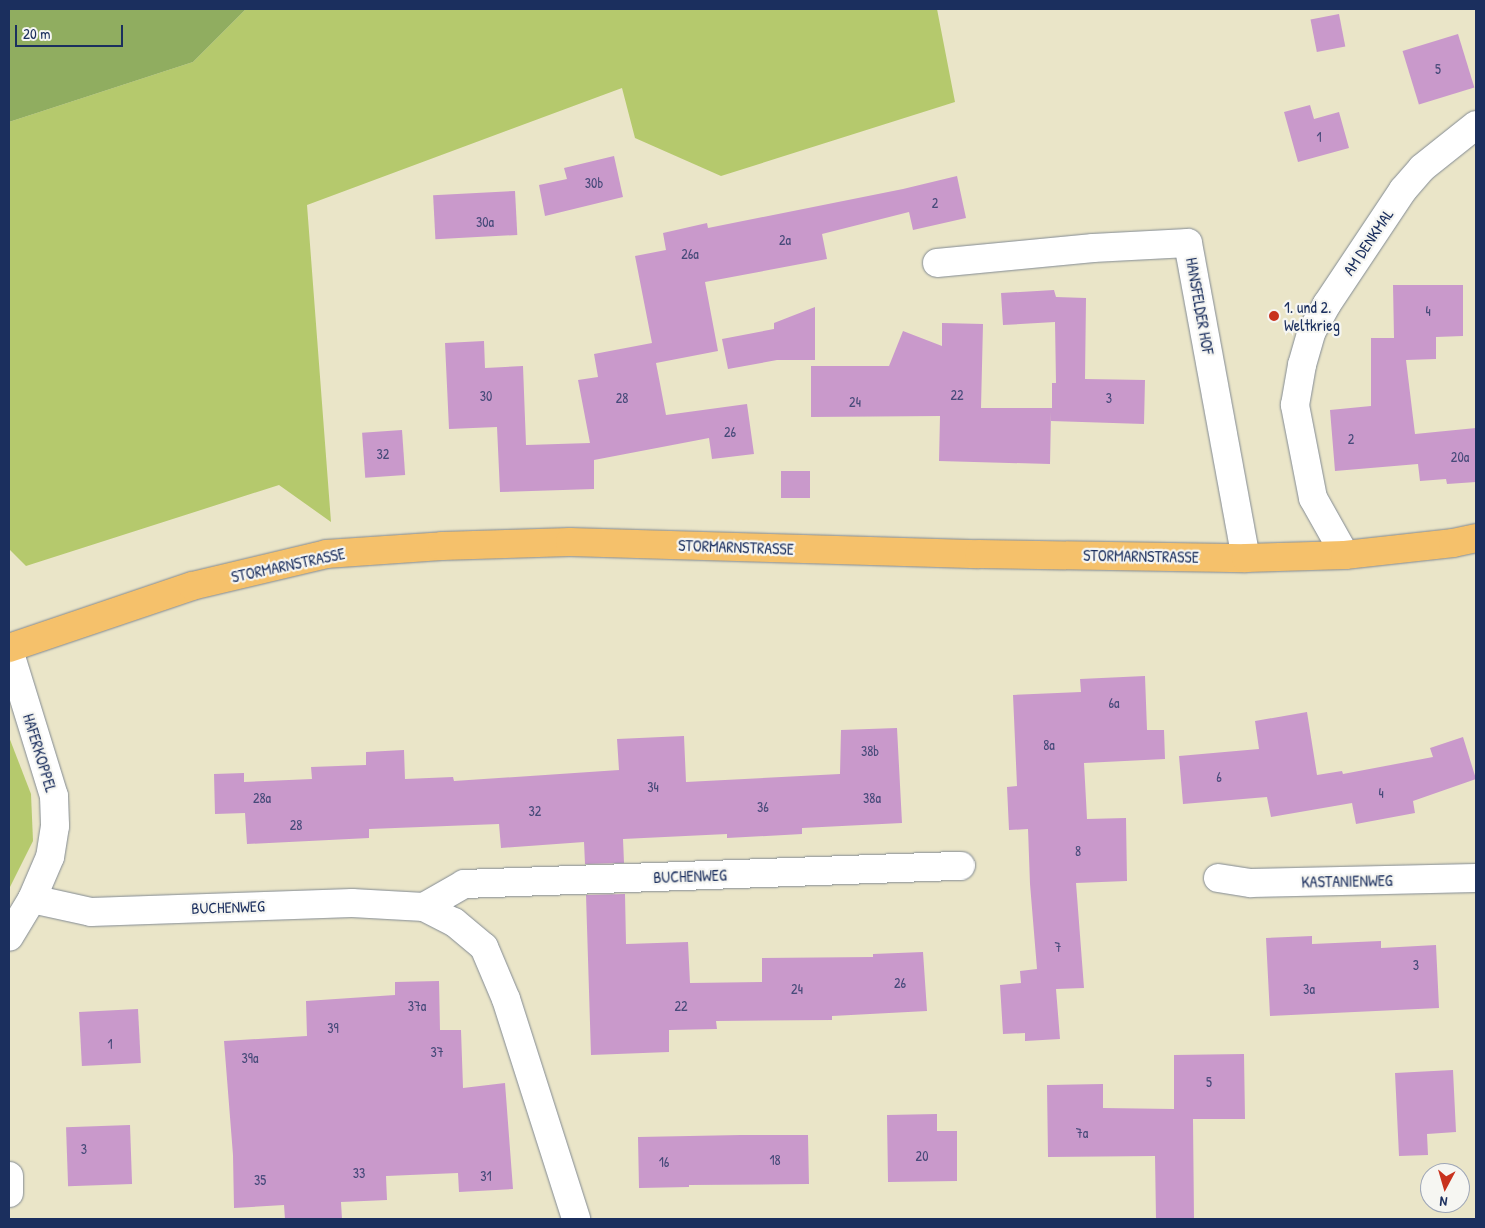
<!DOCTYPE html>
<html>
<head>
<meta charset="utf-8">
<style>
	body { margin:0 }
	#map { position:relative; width:1485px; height:1228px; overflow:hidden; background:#eae5c8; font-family:"Patrick Hand",sans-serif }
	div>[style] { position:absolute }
	.green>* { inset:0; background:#b5c96d }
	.forest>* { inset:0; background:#90ad60 }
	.building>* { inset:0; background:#c999cb; transform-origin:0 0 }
	.roads { filter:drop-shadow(0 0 1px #828a93) drop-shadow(0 0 1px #828a93) }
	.minor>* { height:28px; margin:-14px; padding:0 14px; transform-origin:14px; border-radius:14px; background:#fff }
	.major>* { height:28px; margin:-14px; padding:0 14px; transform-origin:14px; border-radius:14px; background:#f5c16b }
	.dots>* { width:14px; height:14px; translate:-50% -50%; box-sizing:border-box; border:2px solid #f6f6f2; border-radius:50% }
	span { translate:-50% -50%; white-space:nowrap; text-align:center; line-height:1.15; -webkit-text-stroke:4.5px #f6f6f2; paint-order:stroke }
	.number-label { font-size:14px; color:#464a79 }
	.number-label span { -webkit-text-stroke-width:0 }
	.street-label { font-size:16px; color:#1b2f5e }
	.poi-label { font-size:16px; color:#1b2f5e }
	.left { translate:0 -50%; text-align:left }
	.frame { position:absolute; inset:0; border:10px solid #1b2f5e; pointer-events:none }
	.north { position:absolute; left:1420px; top:1163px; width:50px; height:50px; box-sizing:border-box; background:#f6f6f2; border:1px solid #9ea6b7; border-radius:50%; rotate:186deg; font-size:14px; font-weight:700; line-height:20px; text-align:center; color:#1b2f5e }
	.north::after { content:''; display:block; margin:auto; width:18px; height:22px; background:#c8321e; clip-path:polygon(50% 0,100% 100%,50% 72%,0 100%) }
	.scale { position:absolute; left:15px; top:25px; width:108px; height:22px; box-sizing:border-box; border:2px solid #1b2f5e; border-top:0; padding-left:6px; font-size:15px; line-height:18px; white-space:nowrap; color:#1b2f5e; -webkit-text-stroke:4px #f6f6f2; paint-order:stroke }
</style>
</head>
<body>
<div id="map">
	<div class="green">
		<i style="clip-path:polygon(246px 9px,937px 9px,955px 102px,721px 176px,635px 138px,622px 88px,307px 205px,331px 522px,279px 485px,26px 566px,9px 549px,9px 122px,193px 62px)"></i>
		<i style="clip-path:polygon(9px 737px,31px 794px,33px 841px,9px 889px)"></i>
	</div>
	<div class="forest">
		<i style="clip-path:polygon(9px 9px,246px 9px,193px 62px,9px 122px)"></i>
	</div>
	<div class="building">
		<i style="left:1339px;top:14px;width:33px;height:29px;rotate:79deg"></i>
		<i style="left:1458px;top:34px;width:56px;height:58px;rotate:73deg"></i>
		<i style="clip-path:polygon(1310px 105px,1314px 119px,1339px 112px,1349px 148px,1298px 162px,1284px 112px)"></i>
		<i style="clip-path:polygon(614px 156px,623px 197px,545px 216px,539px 185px,567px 179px,564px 168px)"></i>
		<i style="clip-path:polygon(957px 176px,966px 218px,913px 230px,909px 212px,822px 234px,827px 259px,705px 282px,718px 351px,656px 363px,666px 415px,747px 404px,754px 454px,712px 459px,709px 438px,594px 460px,594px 489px,500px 492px,497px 427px,449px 429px,445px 343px,484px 341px,485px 368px,523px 366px,526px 445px,590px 443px,578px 380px,598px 377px,594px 354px,652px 343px,635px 256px,666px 250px,663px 233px,707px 223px,708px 228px,903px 189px)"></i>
		<i style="left:515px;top:191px;width:44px;height:82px;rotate:87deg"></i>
		<i style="clip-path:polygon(1393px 285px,1463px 285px,1463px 336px,1436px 337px,1436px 359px,1406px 360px,1415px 434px,1476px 428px,1476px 482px,1447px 484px,1446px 479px,1420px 481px,1418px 464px,1335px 471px,1330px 410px,1371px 406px,1371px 338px,1394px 338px)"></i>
		<i style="clip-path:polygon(1054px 290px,1056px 297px,1086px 298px,1085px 379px,1145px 380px,1144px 424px,1051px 421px,1051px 412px,1050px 464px,939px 461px,940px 416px,811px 417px,811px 366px,889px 366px,903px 331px,942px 346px,942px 323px,983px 324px,981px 408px,1052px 408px,1052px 383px,1056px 383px,1055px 322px,1003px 325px,1001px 293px)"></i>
		<i style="clip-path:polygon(815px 307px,815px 360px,777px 360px,728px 369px,722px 339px,774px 329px,774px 323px)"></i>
		<i style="left:402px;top:430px;width:45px;height:40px;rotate:86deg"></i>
		<i style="left:781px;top:471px;width:29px;height:27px"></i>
		<i style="clip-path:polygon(1145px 676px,1147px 730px,1164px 730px,1165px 759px,1084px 763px,1087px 819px,1126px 818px,1127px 881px,1076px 883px,1084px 988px,1056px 989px,1060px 1039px,1025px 1041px,1025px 1033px,1003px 1034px,1000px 985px,1021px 983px,1020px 971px,1037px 969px,1030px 884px,1028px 829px,1009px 830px,1007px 787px,1017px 786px,1013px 695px,1081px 692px,1080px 679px)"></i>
		<i style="clip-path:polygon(1307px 712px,1317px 775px,1342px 771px,1343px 774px,1433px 757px,1430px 748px,1463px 737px,1476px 779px,1413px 801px,1415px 813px,1356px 824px,1352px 803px,1271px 817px,1267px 797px,1183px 804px,1179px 756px,1259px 749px,1255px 721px)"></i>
		<i style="clip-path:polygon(897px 728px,902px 823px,802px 828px,802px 834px,727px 838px,727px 834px,623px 839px,624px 863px,585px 864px,584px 842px,501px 848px,499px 824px,369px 829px,369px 838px,247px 844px,245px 813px,215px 814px,214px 774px,244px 773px,244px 782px,312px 779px,311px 767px,366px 765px,366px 752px,404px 750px,405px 779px,453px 777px,454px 781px,619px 770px,617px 739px,684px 736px,686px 782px,840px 774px,841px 730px)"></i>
		<i style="clip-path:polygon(625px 894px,626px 944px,688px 942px,690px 983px,762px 982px,762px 958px,873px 957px,873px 954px,923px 952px,927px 1011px,832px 1016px,832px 1020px,716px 1021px,717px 1029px,669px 1030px,669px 1052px,591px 1055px,586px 895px)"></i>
		<i style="clip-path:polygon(1312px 936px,1312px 944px,1381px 941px,1381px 948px,1436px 945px,1439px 1008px,1270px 1016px,1266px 938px)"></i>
		<i style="clip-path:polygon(439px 981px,440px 1030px,461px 1030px,463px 1088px,505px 1083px,513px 1189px,459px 1192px,458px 1173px,386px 1176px,387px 1200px,341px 1202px,342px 1219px,285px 1219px,284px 1205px,234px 1208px,233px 1155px,224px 1041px,307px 1036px,306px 1001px,395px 995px,395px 982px)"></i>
		<i style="left:138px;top:1009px;width:54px;height:59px;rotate:87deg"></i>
		<i style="clip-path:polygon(1244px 1054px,1245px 1119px,1193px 1119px,1194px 1219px,1156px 1219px,1155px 1156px,1048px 1157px,1047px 1085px,1103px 1084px,1103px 1108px,1174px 1109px,1174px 1055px)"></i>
		<i style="clip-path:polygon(1453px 1070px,1456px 1132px,1427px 1134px,1428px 1155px,1399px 1156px,1395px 1073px)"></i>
		<i style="clip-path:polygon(937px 1114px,937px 1131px,957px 1131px,957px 1181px,888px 1182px,887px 1115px)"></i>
		<i style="left:130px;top:1125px;width:59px;height:64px;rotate:88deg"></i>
		<i style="clip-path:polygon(741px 1135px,808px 1135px,809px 1184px,689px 1185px,689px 1187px,639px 1188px,638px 1137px)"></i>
	</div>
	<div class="roads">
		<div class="minor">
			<i style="left:937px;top:263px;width:157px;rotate:-5.5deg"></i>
			<i style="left:1093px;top:248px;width:95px;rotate:-3deg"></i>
			<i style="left:1188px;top:243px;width:320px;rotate:79.6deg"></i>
			<i style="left:1345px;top:555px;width:65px;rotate:-119.3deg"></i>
			<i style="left:1313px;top:498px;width:95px;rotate:-101deg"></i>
			<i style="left:1295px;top:405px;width:41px;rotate:-80.1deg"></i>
			<i style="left:1302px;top:365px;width:35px;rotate:-74deg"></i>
			<i style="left:1312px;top:331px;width:31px;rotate:-61deg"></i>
			<i style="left:1327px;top:304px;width:137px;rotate:-56.3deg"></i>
			<i style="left:1403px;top:190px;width:29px;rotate:-49deg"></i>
			<i style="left:1422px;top:168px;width:69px;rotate:-38.5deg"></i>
			<i style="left:9px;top:650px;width:153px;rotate:72.9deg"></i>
			<i style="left:54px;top:796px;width:30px;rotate:88deg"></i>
			<i style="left:55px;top:826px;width:31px;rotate:99deg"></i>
			<i style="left:50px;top:857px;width:46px;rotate:113.2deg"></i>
			<i style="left:32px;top:899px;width:44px;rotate:121.2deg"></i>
			<i style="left:1218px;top:878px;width:33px;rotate:9deg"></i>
			<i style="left:1251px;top:883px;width:225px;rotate:-1.3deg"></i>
			<i style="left:32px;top:899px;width:60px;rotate:12.4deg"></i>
			<i style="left:91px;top:912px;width:261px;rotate:-2deg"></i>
			<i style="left:352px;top:903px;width:72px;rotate:3.2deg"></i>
			<i style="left:424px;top:907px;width:34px;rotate:27deg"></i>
			<i style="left:454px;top:922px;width:39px;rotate:40deg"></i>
			<i style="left:484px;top:947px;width:56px;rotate:67.1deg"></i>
			<i style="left:506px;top:999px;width:231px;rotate:72.3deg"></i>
			<i style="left:424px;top:907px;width:46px;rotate:-29.9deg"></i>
			<i style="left:464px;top:884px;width:497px;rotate:-2.1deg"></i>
			<i style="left:9px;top:1176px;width:17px;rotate:90deg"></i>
		</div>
		<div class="major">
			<i style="left:9px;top:648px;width:193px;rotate:-18.7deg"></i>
			<i style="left:192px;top:586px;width:138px;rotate:-13.4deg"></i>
			<i style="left:326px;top:554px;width:116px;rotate:-3.9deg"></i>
			<i style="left:442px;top:546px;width:128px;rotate:-1.8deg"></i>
			<i style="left:570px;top:542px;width:409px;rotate:1.7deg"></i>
			<i style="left:979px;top:554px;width:267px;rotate:0.9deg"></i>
			<i style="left:1246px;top:558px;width:99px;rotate:-1.7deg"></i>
			<i style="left:1345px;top:555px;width:109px;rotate:-6.3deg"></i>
			<i style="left:1453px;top:543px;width:24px;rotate:-12deg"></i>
		</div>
	</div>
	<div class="dots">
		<i style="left:1274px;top:316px;background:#c8321e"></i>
	</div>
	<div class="number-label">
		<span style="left:1438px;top:69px">5</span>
		<span style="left:1319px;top:137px">1</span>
		<span style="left:594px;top:183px">30b</span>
		<span style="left:935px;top:203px">2</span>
		<span style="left:485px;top:222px">30a</span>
		<span style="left:785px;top:240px">2a</span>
		<span style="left:690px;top:254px">26a</span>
		<span style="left:1428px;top:311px">4</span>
		<span style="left:957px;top:395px">22</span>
		<span style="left:486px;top:396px">30</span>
		<span style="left:622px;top:398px">28</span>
		<span style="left:1109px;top:398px">3</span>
		<span style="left:855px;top:402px">24</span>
		<span style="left:730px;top:432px">26</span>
		<span style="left:1351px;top:439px">2</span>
		<span style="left:383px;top:454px">32</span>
		<span style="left:1460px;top:457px">20a</span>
		<span style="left:1114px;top:703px">6a</span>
		<span style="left:1049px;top:745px">8a</span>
		<span style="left:870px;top:751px">38b</span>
		<span style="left:1219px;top:777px">6</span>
		<span style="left:653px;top:787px">34</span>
		<span style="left:1381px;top:793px">4</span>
		<span style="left:262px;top:798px">28a</span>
		<span style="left:872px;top:798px">38a</span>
		<span style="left:763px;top:807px">36</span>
		<span style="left:535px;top:811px">32</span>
		<span style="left:296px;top:825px">28</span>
		<span style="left:1078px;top:851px">8</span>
		<span style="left:1058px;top:947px">7</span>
		<span style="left:1416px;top:965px">3</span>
		<span style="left:900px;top:983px">26</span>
		<span style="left:797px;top:989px">24</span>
		<span style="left:1309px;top:989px">3a</span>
		<span style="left:417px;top:1006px">37a</span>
		<span style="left:681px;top:1006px">22</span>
		<span style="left:333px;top:1028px">39</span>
		<span style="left:110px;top:1044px">1</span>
		<span style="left:437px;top:1052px">37</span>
		<span style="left:250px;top:1058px">39a</span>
		<span style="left:1209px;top:1082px">5</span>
		<span style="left:1082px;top:1133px">7a</span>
		<span style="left:84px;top:1149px">3</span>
		<span style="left:922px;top:1156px">20</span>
		<span style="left:775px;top:1160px">18</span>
		<span style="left:664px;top:1162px">16</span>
		<span style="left:359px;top:1173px">33</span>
		<span style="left:486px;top:1176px">31</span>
		<span style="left:260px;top:1180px">35</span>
	</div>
	<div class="street-label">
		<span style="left:1368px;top:242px;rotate:-56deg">AM DENKMAL</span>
		<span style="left:1200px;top:306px;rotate:80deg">HANSFELDER HOF</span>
		<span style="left:736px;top:547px;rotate:2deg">STORMARNSTRASSE</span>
		<span style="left:1141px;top:556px;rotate:1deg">STORMARNSTRASSE</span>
		<span style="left:288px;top:565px;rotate:-12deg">STORMARNSTRASSE</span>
		<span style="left:40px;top:753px;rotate:73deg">HAFERKOPPEL</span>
		<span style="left:690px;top:876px;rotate:-2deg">BUCHENWEG</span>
		<span style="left:1347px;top:881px;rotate:-1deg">KASTANIENWEG</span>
		<span style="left:228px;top:907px;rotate:-2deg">BUCHENWEG</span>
	</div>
	<div class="poi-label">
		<span class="left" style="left:1284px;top:316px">1. und 2.<br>Weltkrieg</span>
	</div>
	<div class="frame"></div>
	<div class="north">N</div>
	<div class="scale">20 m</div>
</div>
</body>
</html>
